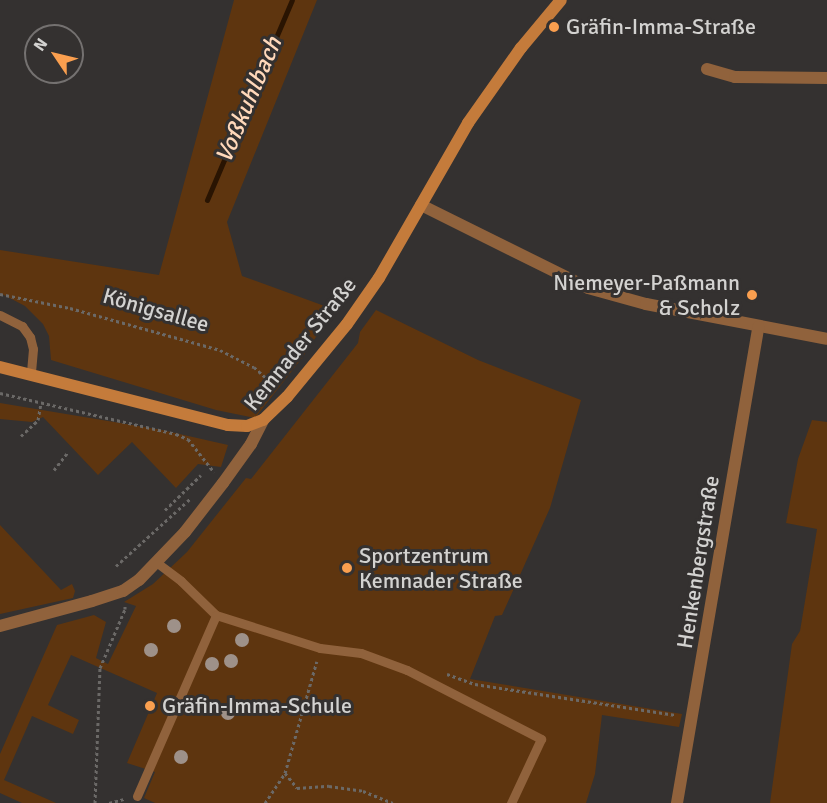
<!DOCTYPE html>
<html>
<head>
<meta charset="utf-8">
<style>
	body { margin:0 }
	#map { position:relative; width:827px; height:803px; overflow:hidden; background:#343130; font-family:Signika,sans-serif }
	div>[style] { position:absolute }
	.green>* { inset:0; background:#5e350f }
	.stream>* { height:5px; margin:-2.5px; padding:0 2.5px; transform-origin:2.5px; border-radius:2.5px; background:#291402 }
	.path>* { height:3px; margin-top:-1.5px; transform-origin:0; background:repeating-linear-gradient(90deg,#6b6967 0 3px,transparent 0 6px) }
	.lane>* { height:9px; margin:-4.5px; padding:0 4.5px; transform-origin:4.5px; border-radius:4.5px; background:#90623c }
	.street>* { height:12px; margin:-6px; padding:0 6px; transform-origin:6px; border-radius:6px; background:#90623c }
	.secondary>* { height:12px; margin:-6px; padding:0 6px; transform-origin:6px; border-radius:6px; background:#c47b3b }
	.trees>* { width:14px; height:14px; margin:-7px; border-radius:50%; background:#9e9189 }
	.dots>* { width:16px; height:16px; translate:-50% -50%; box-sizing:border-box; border:3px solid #343130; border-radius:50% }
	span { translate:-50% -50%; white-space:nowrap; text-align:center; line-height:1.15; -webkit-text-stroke:6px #343130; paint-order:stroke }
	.poi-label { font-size:22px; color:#d3d2d0 }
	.left { translate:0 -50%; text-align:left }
	.right { translate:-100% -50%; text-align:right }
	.street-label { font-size:22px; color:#d3d2d0 }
	.water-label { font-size:24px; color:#ffd8ba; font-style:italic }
	.north { position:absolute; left:24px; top:24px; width:60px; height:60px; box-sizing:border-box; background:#343130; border:2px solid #747170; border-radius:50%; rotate:305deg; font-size:16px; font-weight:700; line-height:24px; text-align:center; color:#d3d2d0 }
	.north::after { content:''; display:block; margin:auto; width:21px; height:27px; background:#fa9f4f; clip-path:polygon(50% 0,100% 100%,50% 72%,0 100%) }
</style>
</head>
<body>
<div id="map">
	<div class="green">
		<i style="clip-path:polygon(234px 0,317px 0,227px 222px,242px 276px,330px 308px,330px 316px,302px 358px,255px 418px,216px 410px,51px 360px,49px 336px,43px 324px,25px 306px,0 293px,0 250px,159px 275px)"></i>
		<i style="clip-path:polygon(376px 310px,478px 360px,581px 400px,550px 508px,502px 615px,495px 616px,470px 679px,682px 714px,679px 727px,602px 715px,595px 774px,586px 803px,155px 803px,144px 798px,155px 772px,127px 763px,157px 693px,71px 655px,48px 705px,79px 720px,73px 734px,32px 716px,4px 780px,56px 803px,22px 803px,0 793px,0 754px,57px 625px,94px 615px,106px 622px,96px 658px,108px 664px,136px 606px,124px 602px,153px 584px,187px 552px,246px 478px,251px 479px,358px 343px,360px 332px)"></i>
		<i style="clip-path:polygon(0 403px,162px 430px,228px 445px,221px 467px,198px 464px,176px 488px,132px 442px,98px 475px,43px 417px,32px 422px,0 419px)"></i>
		<i style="clip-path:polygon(812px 420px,827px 422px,827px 803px,770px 803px,792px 644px,800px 631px,817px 529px,786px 523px,798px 459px)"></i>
		<i style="clip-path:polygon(0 525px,61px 590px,72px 584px,75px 591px,73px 598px,0 614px)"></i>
	</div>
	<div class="stream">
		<i style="left:207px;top:200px;width:217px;rotate:-67deg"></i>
	</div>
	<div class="path">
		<i style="left:0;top:294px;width:71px;rotate:11.3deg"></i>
		<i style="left:70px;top:308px;width:156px;rotate:15.6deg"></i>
		<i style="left:220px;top:350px;width:38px;rotate:27deg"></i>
		<i style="left:254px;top:367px;width:30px;rotate:42deg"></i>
		<i style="left:0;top:393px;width:181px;rotate:13.1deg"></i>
		<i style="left:176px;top:434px;width:13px;rotate:23deg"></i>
		<i style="left:188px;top:439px;width:42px;rotate:51.8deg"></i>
		<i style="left:21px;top:436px;width:23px;rotate:-43deg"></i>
		<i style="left:38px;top:420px;width:17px;rotate:-80deg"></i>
		<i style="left:54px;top:470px;width:23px;rotate:-52deg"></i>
		<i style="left:165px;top:510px;width:50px;rotate:-44.2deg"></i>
		<i style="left:116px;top:566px;width:101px;rotate:-42.2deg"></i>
		<i style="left:447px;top:674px;width:30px;rotate:20deg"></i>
		<i style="left:475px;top:684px;width:203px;rotate:8.8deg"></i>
		<i style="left:285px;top:773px;width:19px;rotate:51deg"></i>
		<i style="left:297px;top:788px;width:32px;rotate:-4deg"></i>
		<i style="left:329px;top:786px;width:34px;rotate:8deg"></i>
		<i style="left:363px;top:791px;width:32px;rotate:22deg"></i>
		<i style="left:95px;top:803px;width:135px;rotate:-87.9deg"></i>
		<i style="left:100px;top:668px;width:64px;rotate:-67deg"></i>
		<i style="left:125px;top:609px;width:5px;rotate:-90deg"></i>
		<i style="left:109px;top:803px;width:16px;rotate:-15deg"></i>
		<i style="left:265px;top:803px;width:36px;rotate:-56deg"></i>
		<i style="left:285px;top:773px;width:116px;rotate:-74.1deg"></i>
	</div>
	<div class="lane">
		<i style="left:0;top:315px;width:25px;rotate:27deg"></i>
		<i style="left:22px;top:326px;width:14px;rotate:54deg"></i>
		<i style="left:30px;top:337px;width:12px;rotate:76deg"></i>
		<i style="left:33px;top:349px;width:25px;rotate:95deg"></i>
		<i style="left:156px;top:562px;width:31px;rotate:37deg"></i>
		<i style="left:181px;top:581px;width:49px;rotate:44.2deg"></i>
		<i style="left:216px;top:615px;width:109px;rotate:17.6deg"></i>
		<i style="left:320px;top:648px;width:41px;rotate:7deg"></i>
		<i style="left:361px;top:653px;width:49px;rotate:20.3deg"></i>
		<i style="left:407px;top:670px;width:151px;rotate:27.2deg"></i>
		<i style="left:541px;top:739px;width:71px;rotate:115.1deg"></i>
		<i style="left:137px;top:796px;width:197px;rotate:-66.4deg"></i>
	</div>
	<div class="street">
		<i style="left:707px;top:69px;width:29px;rotate:16deg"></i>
		<i style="left:735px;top:77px;width:92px;rotate:0.6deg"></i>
		<i style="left:421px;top:205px;width:186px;rotate:26.4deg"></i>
		<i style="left:588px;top:288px;width:60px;rotate:15.4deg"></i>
		<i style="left:646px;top:304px;width:184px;rotate:10.9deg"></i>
		<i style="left:0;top:626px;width:95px;rotate:-15.2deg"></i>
		<i style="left:92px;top:601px;width:33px;rotate:-18deg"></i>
		<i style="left:123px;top:591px;width:19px;rotate:-35deg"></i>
		<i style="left:139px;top:580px;width:66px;rotate:-46.2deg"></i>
		<i style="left:185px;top:532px;width:62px;rotate:-52.2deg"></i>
		<i style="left:223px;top:483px;width:48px;rotate:-54.3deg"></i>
		<i style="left:251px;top:444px;width:27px;rotate:-63deg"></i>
		<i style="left:677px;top:803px;width:483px;rotate:-80.3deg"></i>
	</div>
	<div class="secondary">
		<i style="left:0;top:367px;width:235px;rotate:14.3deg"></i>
		<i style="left:228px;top:425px;width:19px;rotate:3deg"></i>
		<i style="left:247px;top:426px;width:17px;rotate:-21deg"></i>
		<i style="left:263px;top:420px;width:33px;rotate:-44deg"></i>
		<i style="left:287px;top:397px;width:94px;rotate:-50.6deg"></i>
		<i style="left:347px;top:324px;width:56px;rotate:-55.2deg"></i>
		<i style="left:379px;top:278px;width:179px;rotate:-60.1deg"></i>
		<i style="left:468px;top:123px;width:92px;rotate:-54.8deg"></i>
		<i style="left:521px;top:48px;width:62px;rotate:-50.2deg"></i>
	</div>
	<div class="trees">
		<i style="left:174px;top:626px"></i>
		<i style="left:242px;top:640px"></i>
		<i style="left:151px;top:650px"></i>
		<i style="left:231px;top:661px"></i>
		<i style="left:212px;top:664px"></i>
		<i style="left:228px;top:713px"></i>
		<i style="left:181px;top:757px"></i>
	</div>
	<div class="dots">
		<i style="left:554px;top:27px;background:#fa9f4f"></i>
		<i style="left:752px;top:295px;background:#fa9f4f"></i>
		<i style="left:347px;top:568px;background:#fa9f4f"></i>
		<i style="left:150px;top:706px;background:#fa9f4f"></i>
	</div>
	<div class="poi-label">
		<span class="left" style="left:566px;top:27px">Gräfin-Imma-Straße</span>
		<span class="right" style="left:740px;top:295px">Niemeyer-Paßmann<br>&amp; Scholz</span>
		<span class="left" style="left:359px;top:568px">Sportzentrum<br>Kemnader Straße</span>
		<span class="left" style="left:162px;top:706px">Gräfin-Imma-Schule</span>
	</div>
	<div class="street-label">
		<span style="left:156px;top:310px;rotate:16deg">Königsallee</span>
		<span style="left:300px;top:344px;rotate:-51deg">Kemnader Straße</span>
		<span style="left:698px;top:562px;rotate:-81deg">Henkenbergstraße</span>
	</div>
	<div class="water-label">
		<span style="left:249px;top:100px;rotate:-67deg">Voßkuhlbach</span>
	</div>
	<div class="north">N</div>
</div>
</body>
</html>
